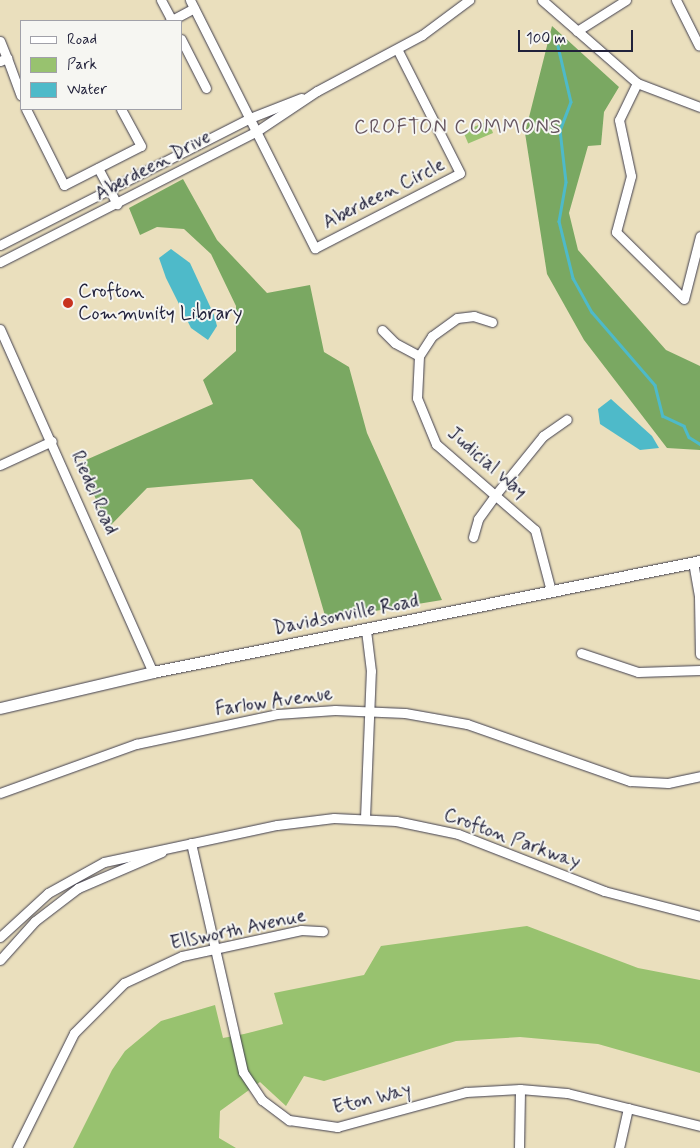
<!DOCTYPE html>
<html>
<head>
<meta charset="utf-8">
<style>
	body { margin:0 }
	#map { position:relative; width:700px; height:1148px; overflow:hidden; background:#eadfbd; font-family:Mynerve,sans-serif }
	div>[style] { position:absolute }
	.green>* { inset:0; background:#98c26f; transform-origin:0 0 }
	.forest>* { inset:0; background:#7aa862 }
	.water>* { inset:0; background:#4ebac9 }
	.stream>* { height:2.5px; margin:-1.25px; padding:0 1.25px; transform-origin:1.25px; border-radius:1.25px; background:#4ebac9 }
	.roads { filter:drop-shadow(0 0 1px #403e4e) drop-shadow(0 0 1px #403e4e) }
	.minor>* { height:9px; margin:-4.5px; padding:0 4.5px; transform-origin:4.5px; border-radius:4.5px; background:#fff }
	.major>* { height:11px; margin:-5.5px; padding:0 5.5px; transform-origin:5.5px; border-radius:5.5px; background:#fff }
	.dots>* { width:14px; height:14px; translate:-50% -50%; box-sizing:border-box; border:2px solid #f6f6f2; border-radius:50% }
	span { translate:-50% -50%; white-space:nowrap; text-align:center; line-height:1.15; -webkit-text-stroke:4px #f6f6f2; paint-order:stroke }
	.street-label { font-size:19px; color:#22223b }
	.poi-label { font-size:19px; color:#22223b }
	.left { translate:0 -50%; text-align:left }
	.neighbourhood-label { font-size:20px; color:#665560; letter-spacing:1px }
	.legend { position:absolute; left:20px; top:20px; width:162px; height:90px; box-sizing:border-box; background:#f6f6f2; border:1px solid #a1a1a9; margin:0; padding:6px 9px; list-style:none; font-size:15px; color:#22223b }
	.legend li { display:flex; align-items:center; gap:10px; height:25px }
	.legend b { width:25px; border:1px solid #a1a1a9 }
	.scale { position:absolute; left:518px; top:30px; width:115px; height:22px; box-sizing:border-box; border:2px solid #22223b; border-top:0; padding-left:6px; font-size:15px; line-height:18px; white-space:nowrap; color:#22223b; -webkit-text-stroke:4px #f6f6f2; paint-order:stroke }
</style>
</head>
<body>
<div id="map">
	<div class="green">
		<i style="left:488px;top:121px;width:13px;height:27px;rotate:67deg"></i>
		<i style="clip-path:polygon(527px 926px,638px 968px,700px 980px,700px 1073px,598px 1044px,520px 1037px,456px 1041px,324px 1081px,304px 1076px,286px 1106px,260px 1082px,220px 1111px,219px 1138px,236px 1148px,73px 1148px,112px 1070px,125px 1051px,161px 1021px,215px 1005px,223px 1038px,244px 1034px,283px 1024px,274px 993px,364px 975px,381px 946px)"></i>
	</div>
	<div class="forest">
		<i style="clip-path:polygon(552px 26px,619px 87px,604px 112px,601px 145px,588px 146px,569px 213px,578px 250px,666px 350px,700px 366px,700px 450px,667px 448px,584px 340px,547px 274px,525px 133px)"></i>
		<i style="clip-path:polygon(183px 179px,217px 240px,267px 293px,310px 285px,324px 352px,349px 367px,367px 433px,442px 600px,326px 619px,300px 530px,252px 479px,147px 488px,109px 527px,79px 463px,213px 404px,203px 380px,236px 351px,236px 306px,211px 254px,184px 229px,157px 227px,140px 235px,129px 208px)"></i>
	</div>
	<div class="water">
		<i style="clip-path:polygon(171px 249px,190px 263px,214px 315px,217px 326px,208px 340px,191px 328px,166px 278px,159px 258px)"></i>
		<i style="clip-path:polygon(611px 399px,652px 436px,659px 448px,640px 450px,600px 424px,598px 409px)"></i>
	</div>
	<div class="stream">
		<i style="left:558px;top:46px;width:57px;rotate:76.9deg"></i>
		<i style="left:571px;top:102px;width:30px;rotate:111deg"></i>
		<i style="left:560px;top:130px;width:52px;rotate:83.4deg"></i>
		<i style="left:566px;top:182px;width:40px;rotate:100deg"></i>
		<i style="left:559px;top:221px;width:59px;rotate:76.2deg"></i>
		<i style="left:573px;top:278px;width:39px;rotate:61deg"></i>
		<i style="left:592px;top:312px;width:96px;rotate:49.2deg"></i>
		<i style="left:655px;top:385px;width:32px;rotate:76deg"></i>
		<i style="left:663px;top:416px;width:23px;rotate:25deg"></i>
		<i style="left:684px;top:426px;width:12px;rotate:66deg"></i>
		<i style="left:689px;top:437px;width:13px;rotate:32deg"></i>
	</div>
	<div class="roads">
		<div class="minor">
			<i style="left:161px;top:0;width:24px;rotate:62deg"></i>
			<i style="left:190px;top:0;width:278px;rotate:63.3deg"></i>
			<i style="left:315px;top:248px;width:163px;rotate:-27.3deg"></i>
			<i style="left:460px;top:173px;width:139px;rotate:-116.9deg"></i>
			<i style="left:542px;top:0;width:126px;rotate:41.1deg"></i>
			<i style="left:637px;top:83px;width:67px;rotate:20.9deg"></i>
			<i style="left:676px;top:0;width:51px;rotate:63.4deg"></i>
			<i style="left:170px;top:21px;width:27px;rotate:-28deg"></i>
			<i style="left:577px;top:31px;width:58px;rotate:-32.3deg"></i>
			<i style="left:181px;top:39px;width:55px;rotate:63deg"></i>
			<i style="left:0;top:41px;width:18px;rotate:68deg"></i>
			<i style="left:0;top:61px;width:8px;rotate:-23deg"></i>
			<i style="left:7px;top:58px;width:40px;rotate:69.8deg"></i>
			<i style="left:637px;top:83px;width:41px;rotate:115.9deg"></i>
			<i style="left:619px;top:120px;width:57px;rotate:77.9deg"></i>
			<i style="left:631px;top:176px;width:58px;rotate:105deg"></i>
			<i style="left:616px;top:232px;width:95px;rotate:44.6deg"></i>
			<i style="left:684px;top:299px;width:65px;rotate:-75.7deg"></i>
			<i style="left:26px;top:109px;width:85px;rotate:63.4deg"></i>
			<i style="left:64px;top:185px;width:86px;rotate:-26.9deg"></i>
			<i style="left:141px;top:146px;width:42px;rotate:-118.4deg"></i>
			<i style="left:98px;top:168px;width:41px;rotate:62.2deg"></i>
			<i style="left:0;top:245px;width:280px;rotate:-26.9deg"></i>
			<i style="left:250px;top:118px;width:55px;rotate:-21.4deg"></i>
			<i style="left:0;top:262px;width:288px;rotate:-27deg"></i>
			<i style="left:257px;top:131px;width:72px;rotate:-33.7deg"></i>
			<i style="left:317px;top:91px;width:119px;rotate:-28.1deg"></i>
			<i style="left:422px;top:35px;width:59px;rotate:-36.7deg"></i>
			<i style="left:492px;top:322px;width:19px;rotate:-162deg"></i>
			<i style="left:474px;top:316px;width:17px;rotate:173deg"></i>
			<i style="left:457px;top:318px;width:31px;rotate:144deg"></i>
			<i style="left:432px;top:336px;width:24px;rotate:123deg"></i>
			<i style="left:419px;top:356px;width:42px;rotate:92.7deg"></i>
			<i style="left:417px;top:398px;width:50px;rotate:67.6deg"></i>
			<i style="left:436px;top:444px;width:131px;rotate:41deg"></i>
			<i style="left:535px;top:530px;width:63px;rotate:75.3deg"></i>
			<i style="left:0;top:329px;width:376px;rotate:66deg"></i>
			<i style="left:382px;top:330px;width:18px;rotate:45deg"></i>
			<i style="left:395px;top:343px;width:27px;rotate:28deg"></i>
			<i style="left:0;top:465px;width:57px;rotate:-24.8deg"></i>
			<i style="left:473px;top:537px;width:19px;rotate:-74deg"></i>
			<i style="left:478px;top:519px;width:31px;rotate:-54deg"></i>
			<i style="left:496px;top:494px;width:75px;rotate:-51deg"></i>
			<i style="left:543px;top:436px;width:29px;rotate:-35deg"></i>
			<i style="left:693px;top:562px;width:36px;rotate:80deg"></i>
			<i style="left:699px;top:597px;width:57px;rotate:89deg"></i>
			<i style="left:581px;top:653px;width:60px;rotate:18.4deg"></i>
			<i style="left:638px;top:672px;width:62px;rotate:-1.8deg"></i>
			<i style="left:0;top:793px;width:145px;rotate:-19.8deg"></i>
			<i style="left:136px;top:744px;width:144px;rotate:-12deg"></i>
			<i style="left:277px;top:714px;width:58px;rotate:-3.9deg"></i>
			<i style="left:335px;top:710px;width:70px;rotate:2.5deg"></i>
			<i style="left:405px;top:713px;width:63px;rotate:10.1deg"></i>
			<i style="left:467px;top:724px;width:173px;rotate:19.3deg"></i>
			<i style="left:630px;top:781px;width:38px;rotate:3deg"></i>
			<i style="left:668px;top:783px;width:33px;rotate:-12deg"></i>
			<i style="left:365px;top:818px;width:147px;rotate:-87.7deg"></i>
			<i style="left:371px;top:671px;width:41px;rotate:-97deg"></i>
			<i style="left:191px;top:843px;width:235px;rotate:77.2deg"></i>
			<i style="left:243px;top:1072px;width:34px;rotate:56deg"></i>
			<i style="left:262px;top:1100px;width:34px;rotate:37deg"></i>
			<i style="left:289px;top:1120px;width:49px;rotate:8.3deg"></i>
			<i style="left:337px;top:1127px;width:134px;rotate:-15.2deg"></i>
			<i style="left:466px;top:1092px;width:54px;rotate:-3.2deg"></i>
			<i style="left:520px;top:1089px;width:47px;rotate:4.9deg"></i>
			<i style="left:567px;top:1093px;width:137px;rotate:13.9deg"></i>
			<i style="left:0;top:937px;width:65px;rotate:-42.5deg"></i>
			<i style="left:48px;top:893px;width:64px;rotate:-29deg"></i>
			<i style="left:104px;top:862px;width:177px;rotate:-12.1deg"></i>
			<i style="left:277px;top:825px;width:57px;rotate:-7deg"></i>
			<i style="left:334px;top:818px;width:62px;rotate:2.8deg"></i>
			<i style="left:396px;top:821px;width:63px;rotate:11.8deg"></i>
			<i style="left:458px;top:834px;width:157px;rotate:21.3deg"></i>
			<i style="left:604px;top:891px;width:99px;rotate:14.6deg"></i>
			<i style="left:0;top:960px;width:52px;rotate:-48.1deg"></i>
			<i style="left:35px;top:921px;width:54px;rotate:-37.5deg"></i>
			<i style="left:78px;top:888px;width:91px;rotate:-23.2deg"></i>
			<i style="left:17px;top:1148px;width:128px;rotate:-63.6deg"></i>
			<i style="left:74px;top:1033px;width:71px;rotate:-45deg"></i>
			<i style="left:124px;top:983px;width:64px;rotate:-25deg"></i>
			<i style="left:182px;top:956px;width:122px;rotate:-12.3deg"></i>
			<i style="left:301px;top:930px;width:22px;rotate:3deg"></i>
			<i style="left:519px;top:1148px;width:59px;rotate:-89deg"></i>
			<i style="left:619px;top:1148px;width:41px;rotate:-77.3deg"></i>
		</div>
		<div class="major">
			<i style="left:0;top:708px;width:157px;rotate:-13.2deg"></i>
			<i style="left:153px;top:672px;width:558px;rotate:-11.47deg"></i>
		</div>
	</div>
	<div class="dots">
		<i style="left:68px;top:303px;background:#c8321e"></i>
	</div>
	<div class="street-label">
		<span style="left:153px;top:166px;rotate:-28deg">Aberdeen Drive</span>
		<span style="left:384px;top:194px;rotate:-27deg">Aberdeen Circle</span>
		<span style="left:487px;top:463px;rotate:41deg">Judicial Way</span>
		<span style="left:94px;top:493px;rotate:66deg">Riedel Road</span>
		<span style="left:346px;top:615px;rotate:-11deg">Davidsonville Road</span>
		<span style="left:274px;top:702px;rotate:-8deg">Farlow Avenue</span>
		<span style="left:512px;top:839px;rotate:20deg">Crofton Parkway</span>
		<span style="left:238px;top:930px;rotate:-12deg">Ellsworth Avenue</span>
		<span style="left:372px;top:1099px;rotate:-14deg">Eton Way</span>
	</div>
	<div class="poi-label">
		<span class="left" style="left:78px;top:303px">Crofton<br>Community Library</span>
	</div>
	<div class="neighbourhood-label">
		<span style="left:458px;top:127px">CROFTON COMMONS</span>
	</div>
	<ul class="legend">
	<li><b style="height:6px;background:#fff"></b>Road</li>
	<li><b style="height:14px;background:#98c26f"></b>Park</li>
	<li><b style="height:14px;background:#4ebac9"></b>Water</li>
	</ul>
	<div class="scale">100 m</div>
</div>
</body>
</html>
